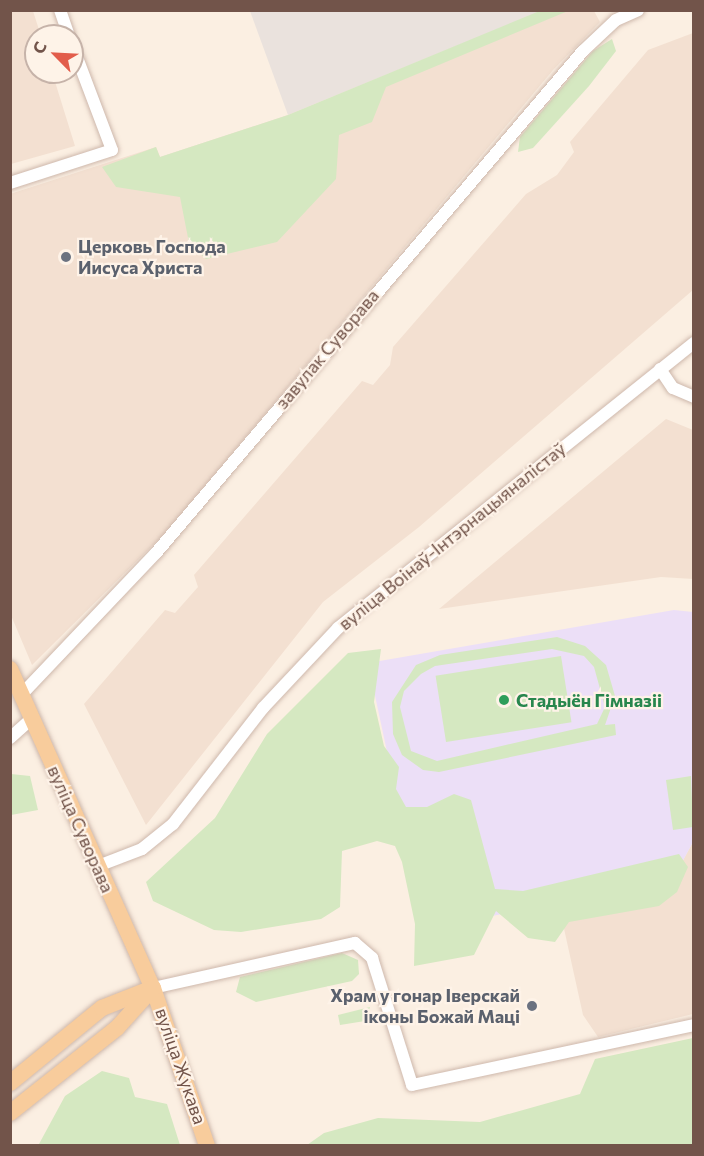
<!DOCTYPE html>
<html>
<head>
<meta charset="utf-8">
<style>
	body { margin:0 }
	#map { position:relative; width:704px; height:1156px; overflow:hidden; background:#fbefe2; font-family:Commissioner,sans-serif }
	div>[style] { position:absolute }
	.residential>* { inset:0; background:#f3e0d1 }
	.industrial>* { inset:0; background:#eae2dd }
	.education>* { inset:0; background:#ecdff7 }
	.green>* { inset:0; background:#d5e8c1; transform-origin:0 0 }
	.roads { filter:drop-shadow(0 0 2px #ceb8ac) drop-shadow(0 0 2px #ceb8ac) }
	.minor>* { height:12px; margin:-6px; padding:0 6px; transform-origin:6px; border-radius:6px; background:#fff }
	.major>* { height:16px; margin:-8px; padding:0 8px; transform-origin:8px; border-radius:8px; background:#f8cc9c }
	.dots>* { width:16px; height:16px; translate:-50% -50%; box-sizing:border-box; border:3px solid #fef3e8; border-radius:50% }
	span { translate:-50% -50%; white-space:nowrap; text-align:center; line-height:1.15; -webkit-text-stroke:4.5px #fef3e8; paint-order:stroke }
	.worship-label { font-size:18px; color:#5b616d; font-weight:700 }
	.left { translate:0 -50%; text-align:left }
	.right { translate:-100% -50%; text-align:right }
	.street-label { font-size:18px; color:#72544a }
	.leisure-label { font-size:18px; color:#27864d; font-weight:700 }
	.frame { position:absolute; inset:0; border:12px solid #72544a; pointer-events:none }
	.north { position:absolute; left:24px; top:24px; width:60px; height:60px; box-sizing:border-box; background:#fef3e8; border:2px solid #c6b3a9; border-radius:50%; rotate:294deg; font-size:16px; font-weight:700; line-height:24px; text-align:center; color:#72544a }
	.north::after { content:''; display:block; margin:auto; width:21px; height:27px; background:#e25d4b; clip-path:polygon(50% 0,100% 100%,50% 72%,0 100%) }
</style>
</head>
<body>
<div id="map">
	<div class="residential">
		<i style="clip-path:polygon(11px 10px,33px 11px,41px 36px,36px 36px,36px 72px,52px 72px,75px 146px,11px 164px)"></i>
		<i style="clip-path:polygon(542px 11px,594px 11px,600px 22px,553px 70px,166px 532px,32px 665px,10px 613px,10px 194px,156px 147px,160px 157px,288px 115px)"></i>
		<i style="clip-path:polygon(693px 33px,693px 290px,419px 527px,323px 602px,146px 825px,84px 704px,165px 610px,175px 613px,198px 587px,194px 575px,362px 381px,373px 385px,390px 365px,393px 347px,526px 194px,557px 175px,574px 152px,570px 142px,648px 50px)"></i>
		<i style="clip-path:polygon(666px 419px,693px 430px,693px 579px,661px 577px,439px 609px)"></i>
		<i style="clip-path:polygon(693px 842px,693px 1014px,598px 1037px,583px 1015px,561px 915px,662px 898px)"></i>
	</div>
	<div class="industrial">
		<i style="clip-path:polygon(250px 11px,542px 11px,288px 115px)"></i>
	</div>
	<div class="education">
		<i style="clip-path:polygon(674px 610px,693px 612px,693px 842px,672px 881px,425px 929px,368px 663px)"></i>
	</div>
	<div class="green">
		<i style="clip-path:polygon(542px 10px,568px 11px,386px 87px,372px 122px,339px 135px,336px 179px,277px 242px,206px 259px,189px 243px,180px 197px,116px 187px,102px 167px,156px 147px,160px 157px,288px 115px)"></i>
		<i style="clip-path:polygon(612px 39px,616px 51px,589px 86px,533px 148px,518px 152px,520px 137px,593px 51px)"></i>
		<i style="clip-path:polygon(evenodd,557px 637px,585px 646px,606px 665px,615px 696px,605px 725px,615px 724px,616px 735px,439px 772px,423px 770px,402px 755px,393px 734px,392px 702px,416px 665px,440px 655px,557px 637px,552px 649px,584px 656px,594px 667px,605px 707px,597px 724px,437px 761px,411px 751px,400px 707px,404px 691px,421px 674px,435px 666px,552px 649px)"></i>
		<i style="clip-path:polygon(381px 649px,374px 702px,384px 746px,399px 767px,396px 789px,406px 807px,427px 807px,454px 794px,471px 800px,495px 889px,523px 891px,679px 854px,688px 867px,677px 892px,659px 906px,569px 922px,555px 942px,528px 938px,496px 911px,474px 955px,414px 966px,415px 924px,402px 862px,395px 846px,377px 841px,342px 851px,340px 907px,321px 919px,241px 932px,214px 930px,153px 901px,146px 882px,215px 818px,267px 734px,348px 653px)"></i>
		<i style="left:561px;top:656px;width:67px;height:127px;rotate:81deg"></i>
		<i style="clip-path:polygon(11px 774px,30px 776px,38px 810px,11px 815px)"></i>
		<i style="clip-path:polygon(691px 776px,693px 827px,673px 830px,666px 780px)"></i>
		<i style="clip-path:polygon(342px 953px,358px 960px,359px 974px,352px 981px,256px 1002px,236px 992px,240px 977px)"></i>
		<i style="clip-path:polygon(370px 1007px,365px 1021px,340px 1025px,338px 1015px)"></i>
		<i style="clip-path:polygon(693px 1038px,693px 1145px,307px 1145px,324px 1133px,378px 1118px,480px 1122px,580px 1094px,595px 1059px)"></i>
		<i style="clip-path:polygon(102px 1071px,129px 1078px,135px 1097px,167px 1104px,180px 1145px,11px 1145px,39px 1144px,65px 1096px)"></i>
	</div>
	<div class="roads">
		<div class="minor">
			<i style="left:60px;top:10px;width:28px;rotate:71deg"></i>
			<i style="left:10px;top:183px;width:107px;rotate:-17.9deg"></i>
			<i style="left:112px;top:150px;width:113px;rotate:-110.7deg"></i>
			<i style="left:660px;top:369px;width:23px;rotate:56deg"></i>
			<i style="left:673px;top:388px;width:23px;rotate:23deg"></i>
			<i style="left:22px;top:694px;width:195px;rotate:-46.5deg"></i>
			<i style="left:156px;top:553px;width:659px;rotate:-49.62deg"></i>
			<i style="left:583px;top:51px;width:45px;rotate:-43.2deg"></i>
			<i style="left:616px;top:20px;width:24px;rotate:-24deg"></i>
			<i style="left:10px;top:738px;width:30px;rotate:-42deg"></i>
			<i style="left:98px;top:866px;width:47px;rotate:-21.1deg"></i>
			<i style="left:142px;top:849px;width:40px;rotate:-39deg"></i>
			<i style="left:173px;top:824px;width:147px;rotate:-52.2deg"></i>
			<i style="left:263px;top:708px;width:110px;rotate:-46.8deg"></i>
			<i style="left:338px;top:628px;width:456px;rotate:-38.7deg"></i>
			<i style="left:153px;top:988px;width:207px;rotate:-12.6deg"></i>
			<i style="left:355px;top:943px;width:23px;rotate:41deg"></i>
			<i style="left:372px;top:958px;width:133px;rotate:72.5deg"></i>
			<i style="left:412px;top:1085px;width:288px;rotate:-12deg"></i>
		</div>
		<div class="major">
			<i style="left:10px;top:669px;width:350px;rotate:65.9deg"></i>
			<i style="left:153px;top:988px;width:167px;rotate:71.1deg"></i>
			<i style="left:10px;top:1083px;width:119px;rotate:-39.2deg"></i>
			<i style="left:102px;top:1008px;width:52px;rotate:-21.6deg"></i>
			<i style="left:10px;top:1113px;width:137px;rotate:-38.5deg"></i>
			<i style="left:117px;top:1028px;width:54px;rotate:-48deg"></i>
		</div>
	</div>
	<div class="dots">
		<i style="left:66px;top:257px;background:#6b7280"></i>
		<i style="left:504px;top:700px;background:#2e9e5b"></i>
		<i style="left:532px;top:1006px;background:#6b7280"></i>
	</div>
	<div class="worship-label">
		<span class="left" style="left:78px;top:257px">Церковь Господа<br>Иисуса Христа</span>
		<span class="right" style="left:520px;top:1006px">Храм у гонар Іверскай<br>іконы Божай Маці</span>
	</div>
	<div class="street-label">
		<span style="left:327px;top:349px;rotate:-50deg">завулак Суворава</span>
		<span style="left:452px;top:536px;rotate:-39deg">вуліца Воінаў-Інтэрнацыяналістаў</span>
		<span style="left:81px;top:829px;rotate:66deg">вуліца Суворава</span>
		<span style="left:181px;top:1066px;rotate:71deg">вуліца Жукава</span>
	</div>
	<div class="leisure-label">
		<span class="left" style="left:516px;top:700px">Стадыён Гімназіі</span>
	</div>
	<div class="frame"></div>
	<div class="north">С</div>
</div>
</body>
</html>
